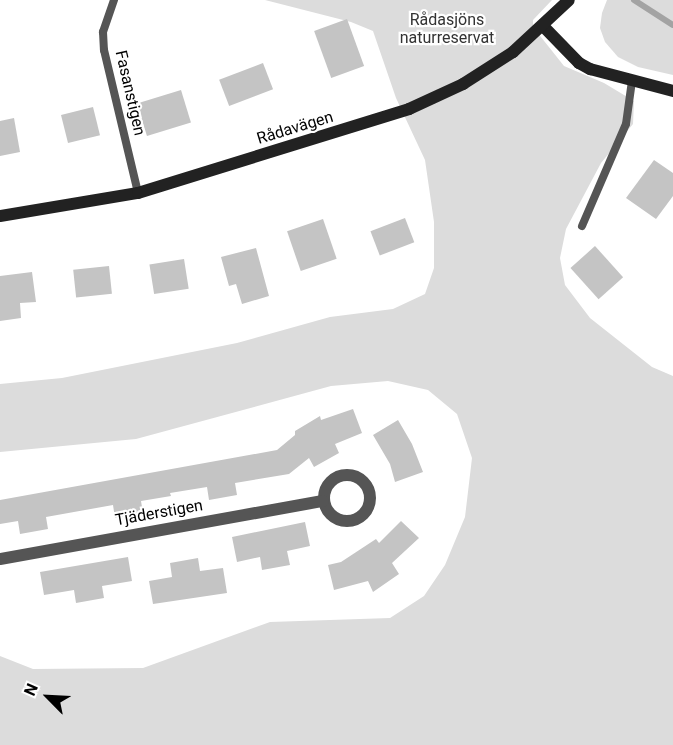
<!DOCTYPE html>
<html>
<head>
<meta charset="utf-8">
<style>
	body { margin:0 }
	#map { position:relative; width:673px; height:745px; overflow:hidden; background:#fff; font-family:Roboto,sans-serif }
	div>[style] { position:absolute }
	.green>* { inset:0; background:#dcdcdc }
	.stream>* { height:6px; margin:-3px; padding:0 3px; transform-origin:3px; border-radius:3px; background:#a3a3a3 }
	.building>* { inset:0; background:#c4c4c4; transform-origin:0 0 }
	.lane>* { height:8px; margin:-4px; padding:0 4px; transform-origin:4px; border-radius:4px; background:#555 }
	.street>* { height:12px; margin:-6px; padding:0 6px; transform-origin:6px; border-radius:6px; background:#555 }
	.street>.ring { margin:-6px; padding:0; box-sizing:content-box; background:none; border:12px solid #555; border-radius:50% }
	.secondary>* { height:12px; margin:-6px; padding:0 6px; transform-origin:6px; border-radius:6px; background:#222 }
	span { translate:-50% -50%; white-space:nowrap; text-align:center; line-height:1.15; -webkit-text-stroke:4.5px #fff; paint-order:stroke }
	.park-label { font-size:16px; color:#333 }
	.street-label { font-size:16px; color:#000 }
	.north { position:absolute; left:18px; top:667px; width:60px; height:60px; -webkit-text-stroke:4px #fff; paint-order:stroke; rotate:294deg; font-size:16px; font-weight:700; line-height:24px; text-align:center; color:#000 }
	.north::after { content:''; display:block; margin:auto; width:21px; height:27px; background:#000; clip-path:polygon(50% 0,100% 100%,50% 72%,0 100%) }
</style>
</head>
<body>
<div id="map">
	<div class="green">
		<i style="clip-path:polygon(265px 0,552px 0,533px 20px,533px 27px,564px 66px,604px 83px,634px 101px,633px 124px,601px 163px,566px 229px,560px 258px,565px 285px,590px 318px,652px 367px,673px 376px,673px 745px,0 745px,0 656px,33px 669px,143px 668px,270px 622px,390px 618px,424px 596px,445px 565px,465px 517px,472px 458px,457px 414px,428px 390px,388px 381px,331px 386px,136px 439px,0 452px,0 384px,62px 378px,237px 343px,330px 317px,393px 309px,425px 294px,434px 268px,434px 222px,425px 160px,396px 98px,373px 31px,351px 22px)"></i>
		<i style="clip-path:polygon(607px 0,673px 0,673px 75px,638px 67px,618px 57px,605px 42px,600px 28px,602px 13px)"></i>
	</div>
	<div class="stream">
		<i style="left:634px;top:0;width:46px;rotate:32.7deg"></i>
	</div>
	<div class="building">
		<i style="left:347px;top:19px;width:50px;height:35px;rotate:70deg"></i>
		<i style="left:263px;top:63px;width:28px;height:47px;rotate:69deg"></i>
		<i style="left:181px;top:90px;width:34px;height:46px;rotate:73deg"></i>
		<i style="left:93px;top:107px;width:29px;height:33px;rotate:76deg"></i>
		<i style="clip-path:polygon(14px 118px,20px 152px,0 156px,0 121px)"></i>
		<i style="clip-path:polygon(654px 160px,673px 173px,673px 196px,656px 219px,626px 198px)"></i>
		<i style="left:405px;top:218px;width:26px;height:37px;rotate:69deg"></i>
		<i style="left:323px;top:219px;width:42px;height:38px;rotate:71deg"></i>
		<i style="left:595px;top:246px;width:42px;height:33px;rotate:48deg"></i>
		<i style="clip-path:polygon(256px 248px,269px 296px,242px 304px,236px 284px,229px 286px,221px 257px)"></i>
		<i style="left:184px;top:259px;width:30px;height:35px;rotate:81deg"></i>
		<i style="left:109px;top:266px;width:28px;height:36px;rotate:84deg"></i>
		<i style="clip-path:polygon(32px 272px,36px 302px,20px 303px,21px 318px,0 321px,0 276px)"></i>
		<i style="clip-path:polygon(353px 409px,362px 433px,335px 444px,339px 453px,314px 467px,309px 458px,289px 474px,235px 483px,237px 495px,209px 500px,207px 487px,170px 493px,171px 496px,141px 501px,143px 513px,115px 518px,113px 505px,46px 517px,48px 529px,20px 534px,18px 521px,0 524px,0 500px,277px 450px,295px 435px,295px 431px,320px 416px,321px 420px)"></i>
		<i style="clip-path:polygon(398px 420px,412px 444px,423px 472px,395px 482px,390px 464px,373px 435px)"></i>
		<i style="clip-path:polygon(401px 521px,419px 538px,392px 563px,399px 574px,373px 592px,368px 581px,334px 590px,328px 565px,341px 562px,376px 539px,379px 543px)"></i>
		<i style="clip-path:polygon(305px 522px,310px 546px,287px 551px,290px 565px,262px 570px,260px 557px,237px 562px,232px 537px)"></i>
		<i style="clip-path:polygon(128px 557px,132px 581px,102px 586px,104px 598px,76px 603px,74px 590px,44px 595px,40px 572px)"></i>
		<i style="clip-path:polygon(198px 558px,200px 571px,223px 568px,227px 593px,153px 604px,149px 581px,172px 577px,170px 563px)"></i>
	</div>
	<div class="lane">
		<i style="left:114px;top:0;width:34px;rotate:109deg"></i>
		<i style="left:103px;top:32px;width:18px;rotate:87deg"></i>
		<i style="left:104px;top:50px;width:147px;rotate:76.6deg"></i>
		<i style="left:582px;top:226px;width:111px;rotate:-66.7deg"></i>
		<i style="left:626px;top:124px;width:43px;rotate:-82.1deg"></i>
	</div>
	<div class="street">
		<i class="ring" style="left:324px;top:475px;width:34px;height:34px"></i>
		<i style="left:0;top:559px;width:328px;rotate:-10.2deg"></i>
	</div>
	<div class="secondary">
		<i style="left:543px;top:26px;width:52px;rotate:45.8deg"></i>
		<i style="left:579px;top:63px;width:13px;rotate:29deg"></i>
		<i style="left:590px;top:69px;width:86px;rotate:14.8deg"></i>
		<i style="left:0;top:216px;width:140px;rotate:-9.5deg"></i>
		<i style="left:138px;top:193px;width:284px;rotate:-17.2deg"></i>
		<i style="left:409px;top:109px;width:60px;rotate:-24.8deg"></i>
		<i style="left:463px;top:84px;width:59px;rotate:-32.6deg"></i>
		<i style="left:513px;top:52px;width:76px;rotate:-42.9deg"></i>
	</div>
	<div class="park-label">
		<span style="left:447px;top:29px">Rådasjöns<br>naturreservat</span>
	</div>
	<div class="street-label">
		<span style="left:130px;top:93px;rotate:77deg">Fasanstigen</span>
		<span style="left:295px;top:128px;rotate:-17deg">Rådavägen</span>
		<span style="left:159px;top:513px;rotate:-10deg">Tjäderstigen</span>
	</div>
	<div class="north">N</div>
</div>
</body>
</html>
